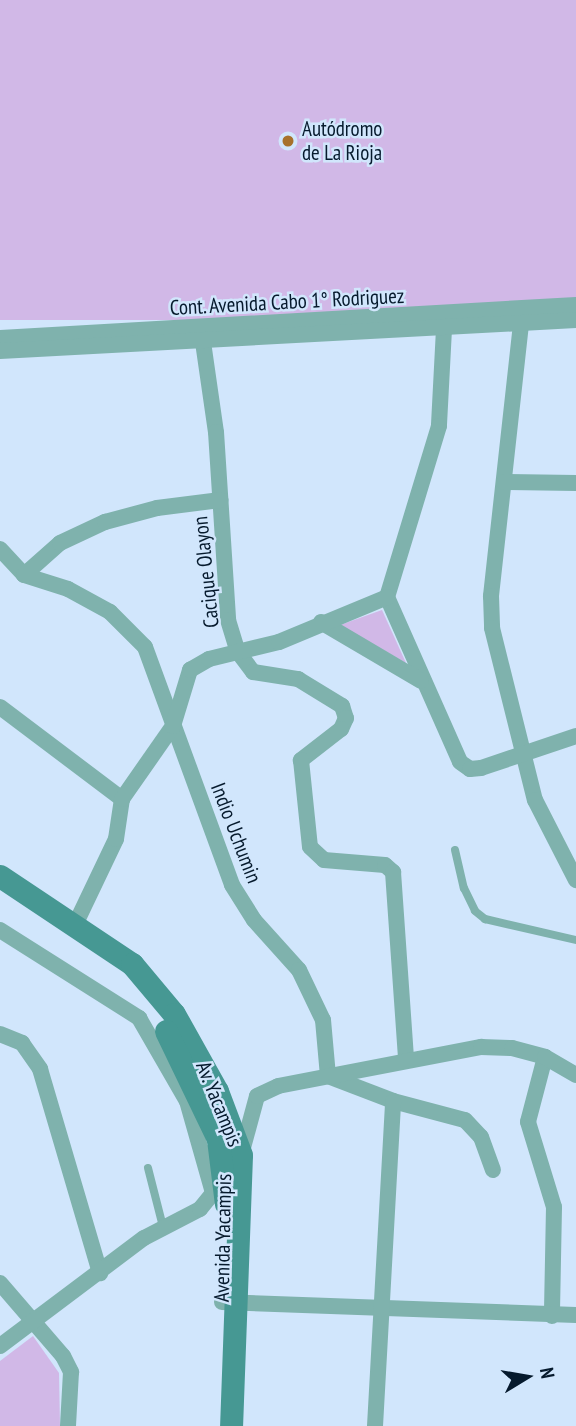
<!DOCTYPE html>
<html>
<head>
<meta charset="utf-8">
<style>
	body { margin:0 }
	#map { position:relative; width:576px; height:1426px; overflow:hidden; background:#d1e6fc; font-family:"PT Sans Narrow",sans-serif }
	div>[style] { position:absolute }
	.green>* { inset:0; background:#d1b8e7; transform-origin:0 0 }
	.lane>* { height:8px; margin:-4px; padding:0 4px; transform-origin:4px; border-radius:4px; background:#7fb2ad }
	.street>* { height:16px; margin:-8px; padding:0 8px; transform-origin:8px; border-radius:8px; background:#7fb2ad }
	.secondary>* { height:23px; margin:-11.5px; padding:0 11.5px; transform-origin:11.5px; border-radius:11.5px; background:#469893 }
	.dots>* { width:19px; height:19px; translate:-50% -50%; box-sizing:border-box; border:4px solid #d1e6fc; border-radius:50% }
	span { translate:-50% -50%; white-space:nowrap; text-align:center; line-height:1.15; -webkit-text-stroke:5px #d1e6fc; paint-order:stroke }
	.poi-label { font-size:21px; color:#061a2d }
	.left { translate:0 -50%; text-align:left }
	.street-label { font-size:21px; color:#061a2d }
	.north { position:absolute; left:492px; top:1342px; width:70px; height:70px; -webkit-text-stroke:5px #d1e6fc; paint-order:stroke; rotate:79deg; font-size:19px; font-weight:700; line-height:28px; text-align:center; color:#061a2d }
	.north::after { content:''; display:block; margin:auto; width:24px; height:32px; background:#061a2d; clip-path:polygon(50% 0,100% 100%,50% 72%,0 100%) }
</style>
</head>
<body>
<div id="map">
	<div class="green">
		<i style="left:0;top:0;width:576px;height:320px"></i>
		<i style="clip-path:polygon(382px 610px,406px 663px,340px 625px)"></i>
		<i style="clip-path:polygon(33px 1336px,59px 1373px,60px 1426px,0 1426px,0 1361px)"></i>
	</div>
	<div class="lane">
		<i style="left:455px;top:850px;width:39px;rotate:77deg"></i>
		<i style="left:464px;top:888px;width:25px;rotate:64deg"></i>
		<i style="left:475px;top:911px;width:13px;rotate:39deg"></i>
		<i style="left:485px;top:919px;width:93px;rotate:13deg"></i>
		<i style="left:148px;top:1168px;width:61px;rotate:75.7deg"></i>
	</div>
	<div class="street">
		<i style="left:521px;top:324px;width:274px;rotate:96.3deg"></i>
		<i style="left:491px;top:596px;width:32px;rotate:88deg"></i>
		<i style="left:492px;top:628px;width:177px;rotate:76deg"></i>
		<i style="left:535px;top:800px;width:90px;rotate:62.9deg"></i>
		<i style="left:444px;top:329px;width:97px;rotate:93deg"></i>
		<i style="left:439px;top:426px;width:179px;rotate:106.9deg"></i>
		<i style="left:387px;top:597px;width:180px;rotate:66.1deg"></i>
		<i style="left:460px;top:762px;width:12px;rotate:35deg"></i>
		<i style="left:470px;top:769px;width:11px;rotate:-5deg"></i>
		<i style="left:481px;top:768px;width:100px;rotate:-18.6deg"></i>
		<i style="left:0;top:338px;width:577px;rotate:-3.28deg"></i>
		<i style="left:203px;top:342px;width:91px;rotate:81.8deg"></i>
		<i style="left:216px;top:432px;width:188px;rotate:86.3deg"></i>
		<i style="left:228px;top:620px;width:34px;rotate:73deg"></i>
		<i style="left:238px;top:652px;width:25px;rotate:53deg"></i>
		<i style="left:253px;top:672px;width:46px;rotate:8.8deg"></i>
		<i style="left:298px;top:679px;width:52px;rotate:31.5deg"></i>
		<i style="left:342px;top:706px;width:13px;rotate:72deg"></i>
		<i style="left:346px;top:718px;width:12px;rotate:114deg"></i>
		<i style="left:341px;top:729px;width:51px;rotate:142.2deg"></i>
		<i style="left:301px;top:760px;width:87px;rotate:84.1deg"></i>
		<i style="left:310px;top:847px;width:19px;rotate:43deg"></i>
		<i style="left:324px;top:860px;width:61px;rotate:4.7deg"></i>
		<i style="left:385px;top:865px;width:11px;rotate:41deg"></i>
		<i style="left:393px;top:872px;width:186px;rotate:86deg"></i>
		<i style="left:0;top:351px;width:577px;rotate:-3.08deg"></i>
		<i style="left:504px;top:482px;width:72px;rotate:0.8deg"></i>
		<i style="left:0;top:549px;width:35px;rotate:47deg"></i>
		<i style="left:24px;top:575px;width:46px;rotate:17.7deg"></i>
		<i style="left:68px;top:589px;width:48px;rotate:28.7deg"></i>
		<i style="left:110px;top:612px;width:49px;rotate:45deg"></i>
		<i style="left:145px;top:647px;width:253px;rotate:69.9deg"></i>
		<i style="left:232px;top:885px;width:41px;rotate:57.8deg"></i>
		<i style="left:254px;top:920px;width:67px;rotate:48deg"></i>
		<i style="left:299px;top:970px;width:55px;rotate:64.4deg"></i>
		<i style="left:323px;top:1020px;width:56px;rotate:84.9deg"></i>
		<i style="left:328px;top:1076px;width:70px;rotate:21deg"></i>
		<i style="left:393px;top:1101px;width:74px;rotate:14.8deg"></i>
		<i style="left:465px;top:1120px;width:23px;rotate:47deg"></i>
		<i style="left:481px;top:1137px;width:35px;rotate:70deg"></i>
		<i style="left:24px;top:575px;width:48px;rotate:-41.6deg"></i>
		<i style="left:60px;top:543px;width:50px;rotate:-25deg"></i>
		<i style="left:105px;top:522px;width:54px;rotate:-15.1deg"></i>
		<i style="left:157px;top:508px;width:64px;rotate:-7.2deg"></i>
		<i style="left:321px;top:622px;width:116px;rotate:30.5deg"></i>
		<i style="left:0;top:707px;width:153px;rotate:37deg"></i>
		<i style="left:75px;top:925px;width:95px;rotate:-64.5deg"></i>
		<i style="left:116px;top:839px;width:40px;rotate:-81.5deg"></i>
		<i style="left:122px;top:799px;width:89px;rotate:-55.1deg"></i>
		<i style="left:173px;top:726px;width:59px;rotate:-73.1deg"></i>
		<i style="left:190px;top:670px;width:22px;rotate:-30deg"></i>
		<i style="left:209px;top:659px;width:72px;rotate:-13.7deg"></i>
		<i style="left:279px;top:642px;width:117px;rotate:-22.6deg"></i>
		<i style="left:0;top:930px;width:165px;rotate:32.3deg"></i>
		<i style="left:139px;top:1018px;width:96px;rotate:60deg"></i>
		<i style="left:187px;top:1101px;width:96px;rotate:74.2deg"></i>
		<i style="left:213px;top:1193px;width:14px"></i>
		<i style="left:0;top:1034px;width:24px;rotate:22deg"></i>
		<i style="left:22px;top:1043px;width:32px;rotate:55deg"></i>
		<i style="left:40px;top:1069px;width:213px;rotate:73.6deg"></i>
		<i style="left:545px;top:1057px;width:67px;rotate:104.7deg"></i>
		<i style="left:528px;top:1122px;width:89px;rotate:73deg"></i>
		<i style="left:554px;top:1207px;width:109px;rotate:91.1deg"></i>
		<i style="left:241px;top:1155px;width:61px;rotate:-74.8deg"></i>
		<i style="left:257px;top:1096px;width:23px;rotate:-25deg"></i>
		<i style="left:278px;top:1086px;width:207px;rotate:-10.9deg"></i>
		<i style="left:481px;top:1047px;width:31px;rotate:2deg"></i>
		<i style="left:512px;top:1048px;width:34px;rotate:15deg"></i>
		<i style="left:545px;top:1057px;width:36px;rotate:30deg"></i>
		<i style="left:0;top:1283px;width:96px;rotate:49.2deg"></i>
		<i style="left:63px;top:1356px;width:18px;rotate:63deg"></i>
		<i style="left:71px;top:1372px;width:54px;rotate:93.2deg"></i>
		<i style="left:222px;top:1302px;width:354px;rotate:2.1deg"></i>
		<i style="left:0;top:1346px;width:180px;rotate:-36.9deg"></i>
		<i style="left:144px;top:1238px;width:63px;rotate:-27.4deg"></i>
		<i style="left:200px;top:1209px;width:21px;rotate:-51deg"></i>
		<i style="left:375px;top:1426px;width:325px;rotate:-86.8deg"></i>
	</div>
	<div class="secondary">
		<i style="left:0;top:876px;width:159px;rotate:33.7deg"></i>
		<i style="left:132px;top:964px;width:65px;rotate:50deg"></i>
		<i style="left:174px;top:1014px;width:88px;rotate:60.8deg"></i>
		<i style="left:217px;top:1091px;width:68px;rotate:69.4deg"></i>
		<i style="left:241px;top:1155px;width:271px;rotate:92.1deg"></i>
		<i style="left:166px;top:1031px;width:120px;rotate:64.3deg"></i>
		<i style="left:218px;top:1139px;width:65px;rotate:83deg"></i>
	</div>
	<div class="dots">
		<i style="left:288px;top:141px;background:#a7712b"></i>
	</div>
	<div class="poi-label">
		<span class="left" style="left:302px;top:141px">Autódromo<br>de La Rioja</span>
	</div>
	<div class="street-label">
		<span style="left:287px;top:302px;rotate:-3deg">Cont. Avenida Cabo 1° Rodriguez</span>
		<span style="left:206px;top:572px;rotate:-96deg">Cacique Olayon</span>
		<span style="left:236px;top:833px;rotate:69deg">Indio Uchumin</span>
		<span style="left:219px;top:1104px;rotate:68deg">Av. Yacampis</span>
		<span style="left:223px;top:1238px;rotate:-89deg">Avenida Yacampis</span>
	</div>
	<div class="north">N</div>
</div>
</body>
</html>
